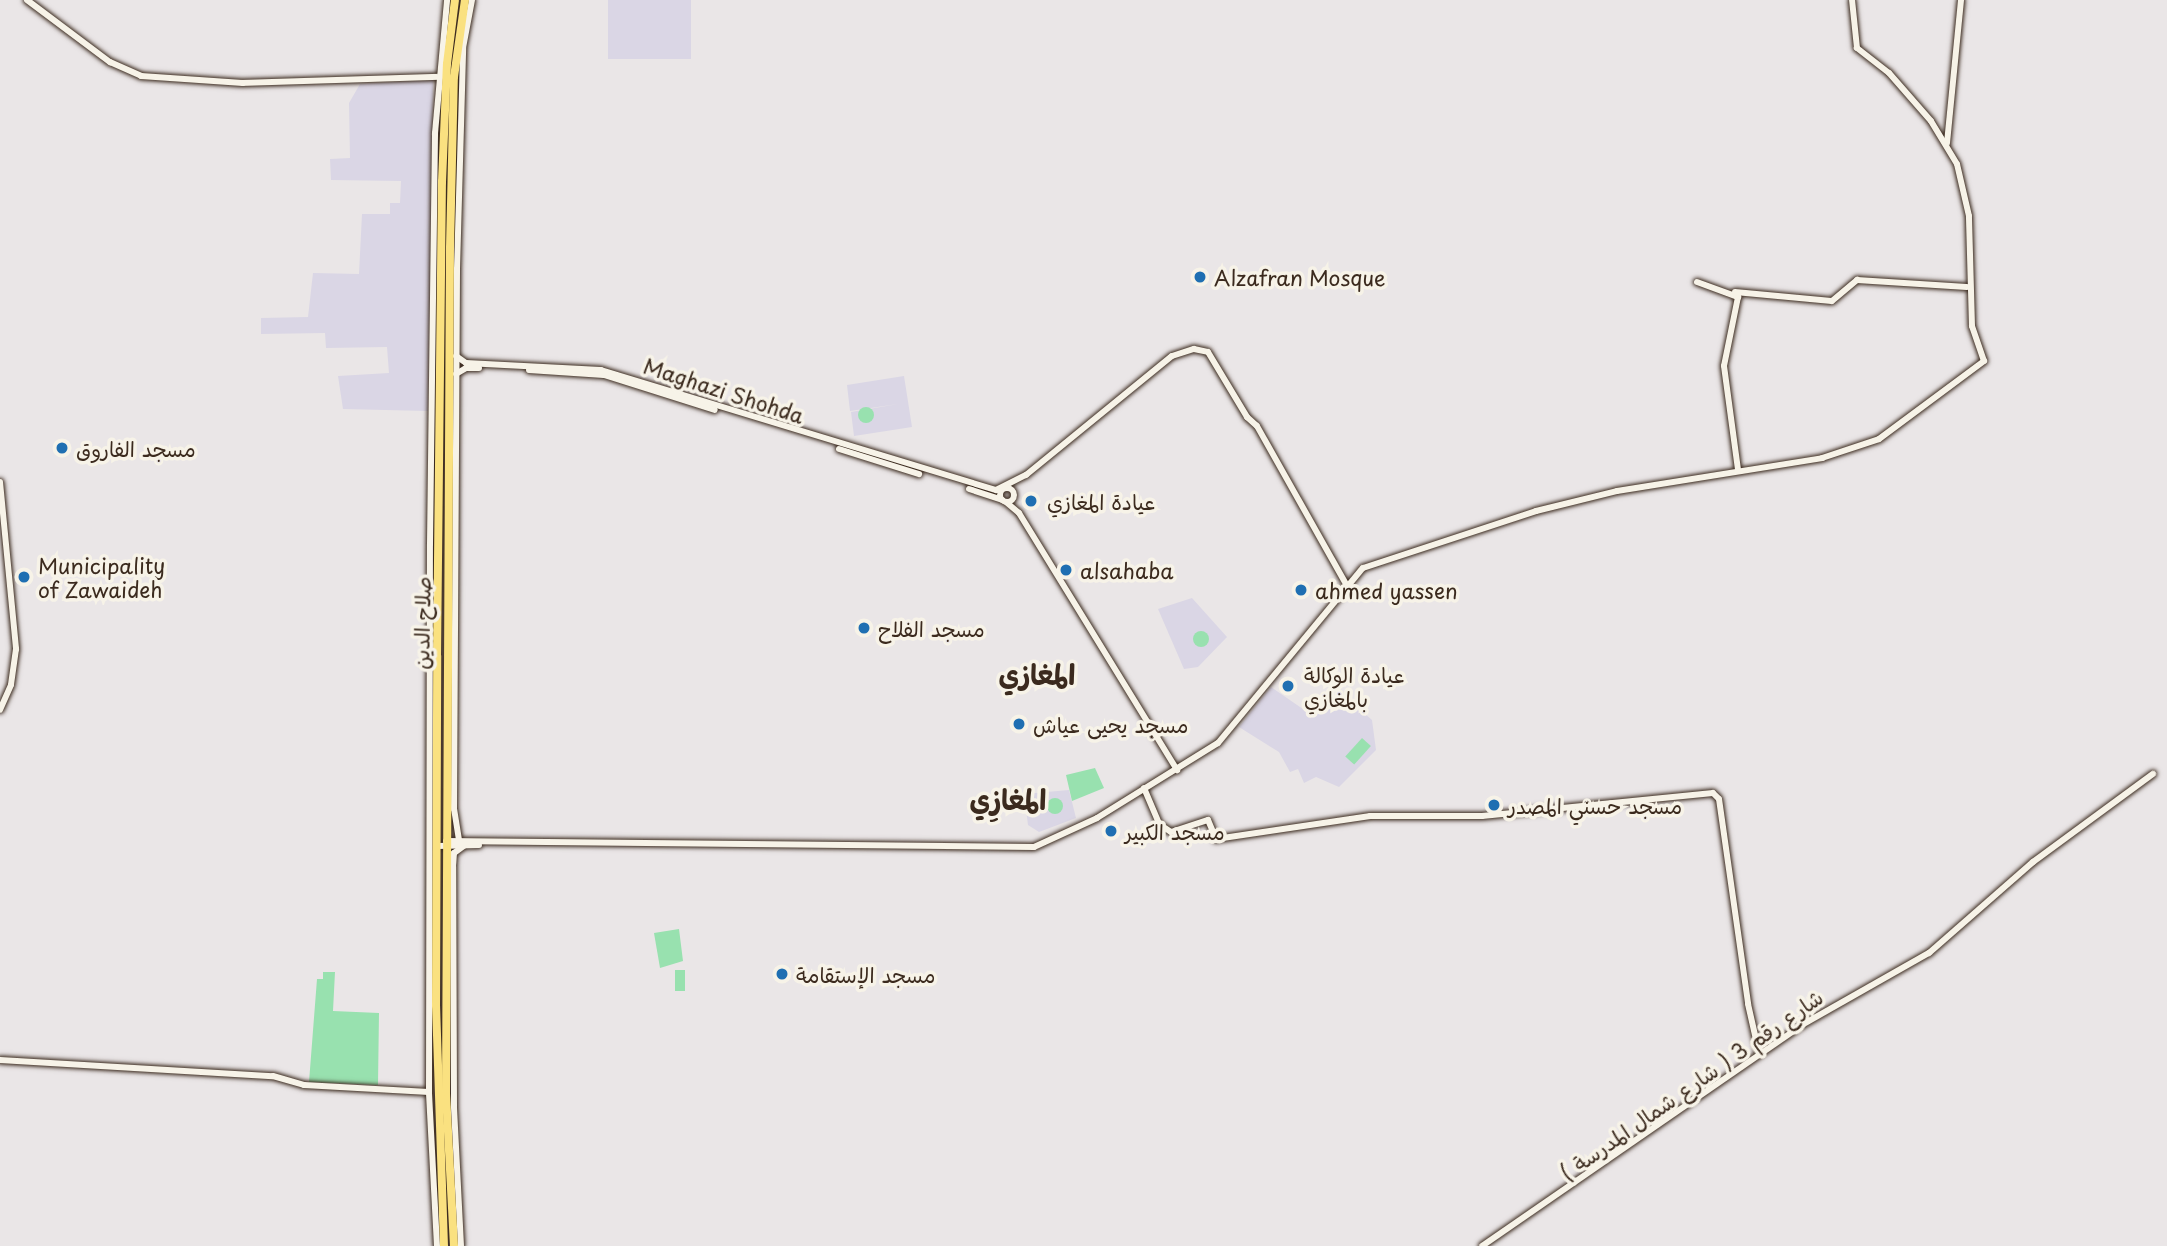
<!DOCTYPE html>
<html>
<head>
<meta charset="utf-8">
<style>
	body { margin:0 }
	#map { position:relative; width:2167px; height:1246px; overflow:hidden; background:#eae6e7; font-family:"Playpen Sans","Playpen Sans Arabic",sans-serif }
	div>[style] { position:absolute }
	.built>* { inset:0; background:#dad6e5; transform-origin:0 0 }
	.green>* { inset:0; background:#98e1af; transform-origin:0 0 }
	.round { border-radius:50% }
	.roads { filter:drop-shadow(0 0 2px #3b2a1e) drop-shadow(0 0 2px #3b2a1e) }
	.secondary>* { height:6px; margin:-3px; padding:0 3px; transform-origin:3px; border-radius:3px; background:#f7f3e8 }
	.secondary>.ring { margin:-3px; padding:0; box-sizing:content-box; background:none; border:6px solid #f7f3e8; border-radius:50% }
	.highway>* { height:8px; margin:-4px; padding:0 4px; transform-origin:4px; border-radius:4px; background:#fae180 }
	.dots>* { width:19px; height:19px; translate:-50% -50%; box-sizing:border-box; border:4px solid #f7f3e8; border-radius:50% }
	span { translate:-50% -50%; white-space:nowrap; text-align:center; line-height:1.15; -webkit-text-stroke:7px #f7f3e8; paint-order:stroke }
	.poi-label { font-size:21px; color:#3b2a1e }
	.left { translate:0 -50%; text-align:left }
	.street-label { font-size:21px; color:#3b2a1e }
	.district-label { font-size:28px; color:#3b2a1e; font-weight:700 }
</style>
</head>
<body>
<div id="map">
	<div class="built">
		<i style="left:608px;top:0;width:83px;height:59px"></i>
		<i style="clip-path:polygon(433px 80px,428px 411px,343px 409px,338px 376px,389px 373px,387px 347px,326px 348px,325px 333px,261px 334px,261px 318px,308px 317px,313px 273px,359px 274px,362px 214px,390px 214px,390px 203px,400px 203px,401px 181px,331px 180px,330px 159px,350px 158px,349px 103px,360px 84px)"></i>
		<i style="clip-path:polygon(904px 376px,912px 427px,854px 436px,851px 412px,898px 404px,850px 411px,847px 385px)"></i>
		<i style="clip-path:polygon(1192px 598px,1227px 637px,1198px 667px,1184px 669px,1158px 609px)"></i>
		<i style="clip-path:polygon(1271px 687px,1313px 716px,1337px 689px,1372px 720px,1376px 750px,1339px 787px,1316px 777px,1304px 783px,1298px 769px,1290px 772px,1279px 752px,1239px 727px)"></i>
		<i style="clip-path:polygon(1069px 790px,1076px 818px,1039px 832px,1028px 825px,1024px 794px)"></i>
	</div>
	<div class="green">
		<i class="round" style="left:858px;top:407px;width:16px;height:16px"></i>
		<i class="round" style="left:1193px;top:631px;width:16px;height:16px"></i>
		<i style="left:1362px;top:738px;width:12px;height:25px;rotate:42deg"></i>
		<i style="clip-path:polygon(1095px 768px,1104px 788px,1072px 801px,1066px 775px)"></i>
		<i class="round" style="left:1047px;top:798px;width:16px;height:16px"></i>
		<i style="clip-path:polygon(679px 929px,683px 961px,660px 968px,654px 933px)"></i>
		<i style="left:675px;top:970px;width:10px;height:21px"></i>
		<i style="clip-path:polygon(323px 972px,335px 972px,333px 1011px,379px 1013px,378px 1085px,309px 1082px,317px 979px,323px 979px)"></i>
	</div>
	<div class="roads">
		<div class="secondary">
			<i style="left:27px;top:0;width:104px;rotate:36.8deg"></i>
			<i style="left:110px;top:62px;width:34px;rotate:24deg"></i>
			<i style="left:141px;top:76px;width:102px;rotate:3.9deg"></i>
			<i style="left:243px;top:83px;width:194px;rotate:-1.8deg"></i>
			<i style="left:1947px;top:143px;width:144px;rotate:-84.4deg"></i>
			<i style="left:1697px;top:282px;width:44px;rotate:20.1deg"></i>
			<i style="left:1738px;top:297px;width:70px;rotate:101.5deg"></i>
			<i style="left:1724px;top:366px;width:104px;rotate:82.3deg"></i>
			<i style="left:1735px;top:292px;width:97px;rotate:5.3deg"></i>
			<i style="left:1832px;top:301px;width:33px;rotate:-40deg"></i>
			<i style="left:1857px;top:280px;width:110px;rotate:3.6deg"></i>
			<i style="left:456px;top:356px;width:12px;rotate:35deg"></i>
			<i style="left:466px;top:363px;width:135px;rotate:3deg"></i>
			<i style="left:601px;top:370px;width:413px;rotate:16.9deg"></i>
			<i style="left:996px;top:490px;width:34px;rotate:-27deg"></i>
			<i style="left:1026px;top:475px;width:188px;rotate:-39.2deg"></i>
			<i style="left:1172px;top:356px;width:23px;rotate:-18deg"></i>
			<i style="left:1194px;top:349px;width:14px;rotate:12deg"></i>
			<i style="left:1208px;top:352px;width:76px;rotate:59deg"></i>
			<i style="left:1247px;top:417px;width:13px;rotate:42deg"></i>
			<i style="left:1257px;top:426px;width:184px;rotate:60.6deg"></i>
			<i style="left:529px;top:370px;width:75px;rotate:3.8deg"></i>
			<i style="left:604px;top:375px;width:116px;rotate:17.5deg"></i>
			<i style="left:456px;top:374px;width:12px;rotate:-31deg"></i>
			<i style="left:466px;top:368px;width:13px"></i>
			<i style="left:839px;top:449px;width:84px;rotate:17.4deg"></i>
			<i style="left:0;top:482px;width:168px;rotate:84.5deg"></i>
			<i style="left:16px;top:649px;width:36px;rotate:98deg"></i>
			<i style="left:11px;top:685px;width:27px;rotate:114deg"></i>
			<i class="ring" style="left:1000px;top:488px;width:8px;height:8px"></i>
			<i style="left:969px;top:489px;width:35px;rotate:18deg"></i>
			<i style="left:1006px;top:502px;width:17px;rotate:40deg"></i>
			<i style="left:1019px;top:513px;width:302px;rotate:58.4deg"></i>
			<i style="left:1144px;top:788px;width:39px;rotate:67deg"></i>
			<i style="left:1159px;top:824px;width:14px;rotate:34deg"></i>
			<i style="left:1171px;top:832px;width:39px;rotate:-18deg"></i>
			<i style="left:1208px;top:820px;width:21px;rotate:67deg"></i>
			<i style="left:1216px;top:839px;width:156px;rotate:-8.5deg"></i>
			<i style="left:1370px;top:816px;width:112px"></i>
			<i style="left:1482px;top:816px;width:232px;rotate:-5.7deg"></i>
			<i style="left:1713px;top:793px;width:8px;rotate:45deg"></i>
			<i style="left:1719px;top:799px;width:207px;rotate:81.9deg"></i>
			<i style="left:1748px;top:1004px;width:50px;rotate:77.3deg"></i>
			<i style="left:459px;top:840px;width:31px;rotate:-99deg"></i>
			<i style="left:454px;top:809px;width:540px;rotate:-89.68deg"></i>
			<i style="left:457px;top:269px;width:221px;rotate:-88.4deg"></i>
			<i style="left:463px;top:48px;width:49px;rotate:-79.4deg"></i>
			<i style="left:446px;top:841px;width:588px;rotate:0.58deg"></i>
			<i style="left:1034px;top:847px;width:69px;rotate:-24.7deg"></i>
			<i style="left:1097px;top:818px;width:142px;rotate:-31.8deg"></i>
			<i style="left:1218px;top:743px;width:227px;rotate:-50.4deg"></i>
			<i style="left:1363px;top:568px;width:182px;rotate:-18.2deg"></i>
			<i style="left:1536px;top:511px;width:83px;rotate:-13.9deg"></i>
			<i style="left:1617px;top:491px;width:208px;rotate:-9.1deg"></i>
			<i style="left:1822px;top:458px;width:60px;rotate:-18.4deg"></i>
			<i style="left:1879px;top:439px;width:131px;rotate:-36.6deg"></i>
			<i style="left:1984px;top:361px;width:37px;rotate:-109deg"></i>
			<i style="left:1972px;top:326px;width:110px;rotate:-91.6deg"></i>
			<i style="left:1969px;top:216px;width:53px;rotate:-103deg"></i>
			<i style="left:1957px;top:164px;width:50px;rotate:-121.2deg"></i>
			<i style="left:1931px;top:121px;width:64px;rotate:-131.2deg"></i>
			<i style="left:1889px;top:73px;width:41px;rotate:-142deg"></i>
			<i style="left:1857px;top:48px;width:48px;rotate:-95.9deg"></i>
			<i style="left:438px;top:846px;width:41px;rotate:-1.4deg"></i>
			<i style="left:0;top:1060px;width:273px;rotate:3.4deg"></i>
			<i style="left:273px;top:1076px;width:32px;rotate:16deg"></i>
			<i style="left:304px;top:1085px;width:125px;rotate:3.2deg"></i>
			<i style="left:437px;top:1246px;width:154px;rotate:-93deg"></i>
			<i style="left:429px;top:1092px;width:548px;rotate:-89.9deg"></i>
			<i style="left:430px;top:544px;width:411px;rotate:-89.3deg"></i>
			<i style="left:435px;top:133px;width:134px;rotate:-84.8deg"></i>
			<i style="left:461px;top:1246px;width:140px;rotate:-92.9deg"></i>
			<i style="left:454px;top:1106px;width:239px;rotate:-90.2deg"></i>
			<i style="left:453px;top:867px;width:14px;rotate:-86deg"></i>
			<i style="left:454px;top:853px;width:14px;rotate:-36deg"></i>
			<i style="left:1482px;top:1246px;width:389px;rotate:-34.6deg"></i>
			<i style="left:1802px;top:1025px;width:146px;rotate:-29.6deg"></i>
			<i style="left:1929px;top:953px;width:138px;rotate:-41.2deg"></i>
			<i style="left:2033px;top:862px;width:149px;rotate:-36.3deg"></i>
		</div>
		<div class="highway">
			<i style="left:444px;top:1246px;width:241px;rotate:-91.9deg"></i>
			<i style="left:436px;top:1005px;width:349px;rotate:-89.8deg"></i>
			<i style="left:437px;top:656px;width:474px;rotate:-89.4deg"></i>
			<i style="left:442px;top:182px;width:118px;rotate:-87.6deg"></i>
			<i style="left:447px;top:64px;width:64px;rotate:-82.9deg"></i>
			<i style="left:454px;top:1246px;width:154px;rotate:-93deg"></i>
			<i style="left:446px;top:1092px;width:844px;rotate:-89.73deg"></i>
			<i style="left:450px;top:248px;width:171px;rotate:-88.7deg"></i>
			<i style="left:454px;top:77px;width:78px;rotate:-81.9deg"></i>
		</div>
	</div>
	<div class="dots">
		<i style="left:1200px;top:277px;background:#1f6fb2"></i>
		<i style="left:62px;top:448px;background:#1f6fb2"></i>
		<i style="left:1031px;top:501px;background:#1f6fb2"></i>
		<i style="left:1066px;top:570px;background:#1f6fb2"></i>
		<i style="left:24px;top:577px;background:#1f6fb2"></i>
		<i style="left:1301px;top:590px;background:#1f6fb2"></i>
		<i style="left:864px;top:628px;background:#1f6fb2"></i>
		<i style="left:1288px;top:686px;background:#1f6fb2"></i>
		<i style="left:1019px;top:724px;background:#1f6fb2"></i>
		<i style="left:1494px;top:805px;background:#1f6fb2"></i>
		<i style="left:1111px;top:831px;background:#1f6fb2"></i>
		<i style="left:782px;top:974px;background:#1f6fb2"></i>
	</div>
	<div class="poi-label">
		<span class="left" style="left:1214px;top:277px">Alzafran Mosque</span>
		<span class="left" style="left:76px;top:448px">مسجد الفاروق</span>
		<span class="left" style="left:1047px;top:501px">عيادة المغازي</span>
		<span class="left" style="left:38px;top:577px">Municipality<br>of Zawaideh</span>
		<span class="left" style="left:1080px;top:570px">alsahaba</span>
		<span class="left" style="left:1315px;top:590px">ahmed yassen</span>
		<span class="left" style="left:878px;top:628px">مسجد الفلاح</span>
		<span class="left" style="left:1304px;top:686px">عيادة الوكالة<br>بالمغازي</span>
		<span class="left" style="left:1033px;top:724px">مسجد يحيى عياش</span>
		<span class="left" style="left:1508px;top:805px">مسجد حسني المصدر</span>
		<span class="left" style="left:1125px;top:831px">مسجد الكبير</span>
		<span class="left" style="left:796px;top:974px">مسجد الإستقامة</span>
	</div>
	<div class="street-label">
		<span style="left:724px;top:390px;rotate:18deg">Maghazi Shohda</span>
		<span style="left:421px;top:623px;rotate:-89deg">صلاح الدين</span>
		<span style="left:1691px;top:1084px;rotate:-35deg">شارع رقم 3 ( شارع شمال المدرسة )</span>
	</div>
	<div class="district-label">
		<span style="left:1037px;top:674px">المغازي</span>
		<span style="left:1008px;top:799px">المغازِي</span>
	</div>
</div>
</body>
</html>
